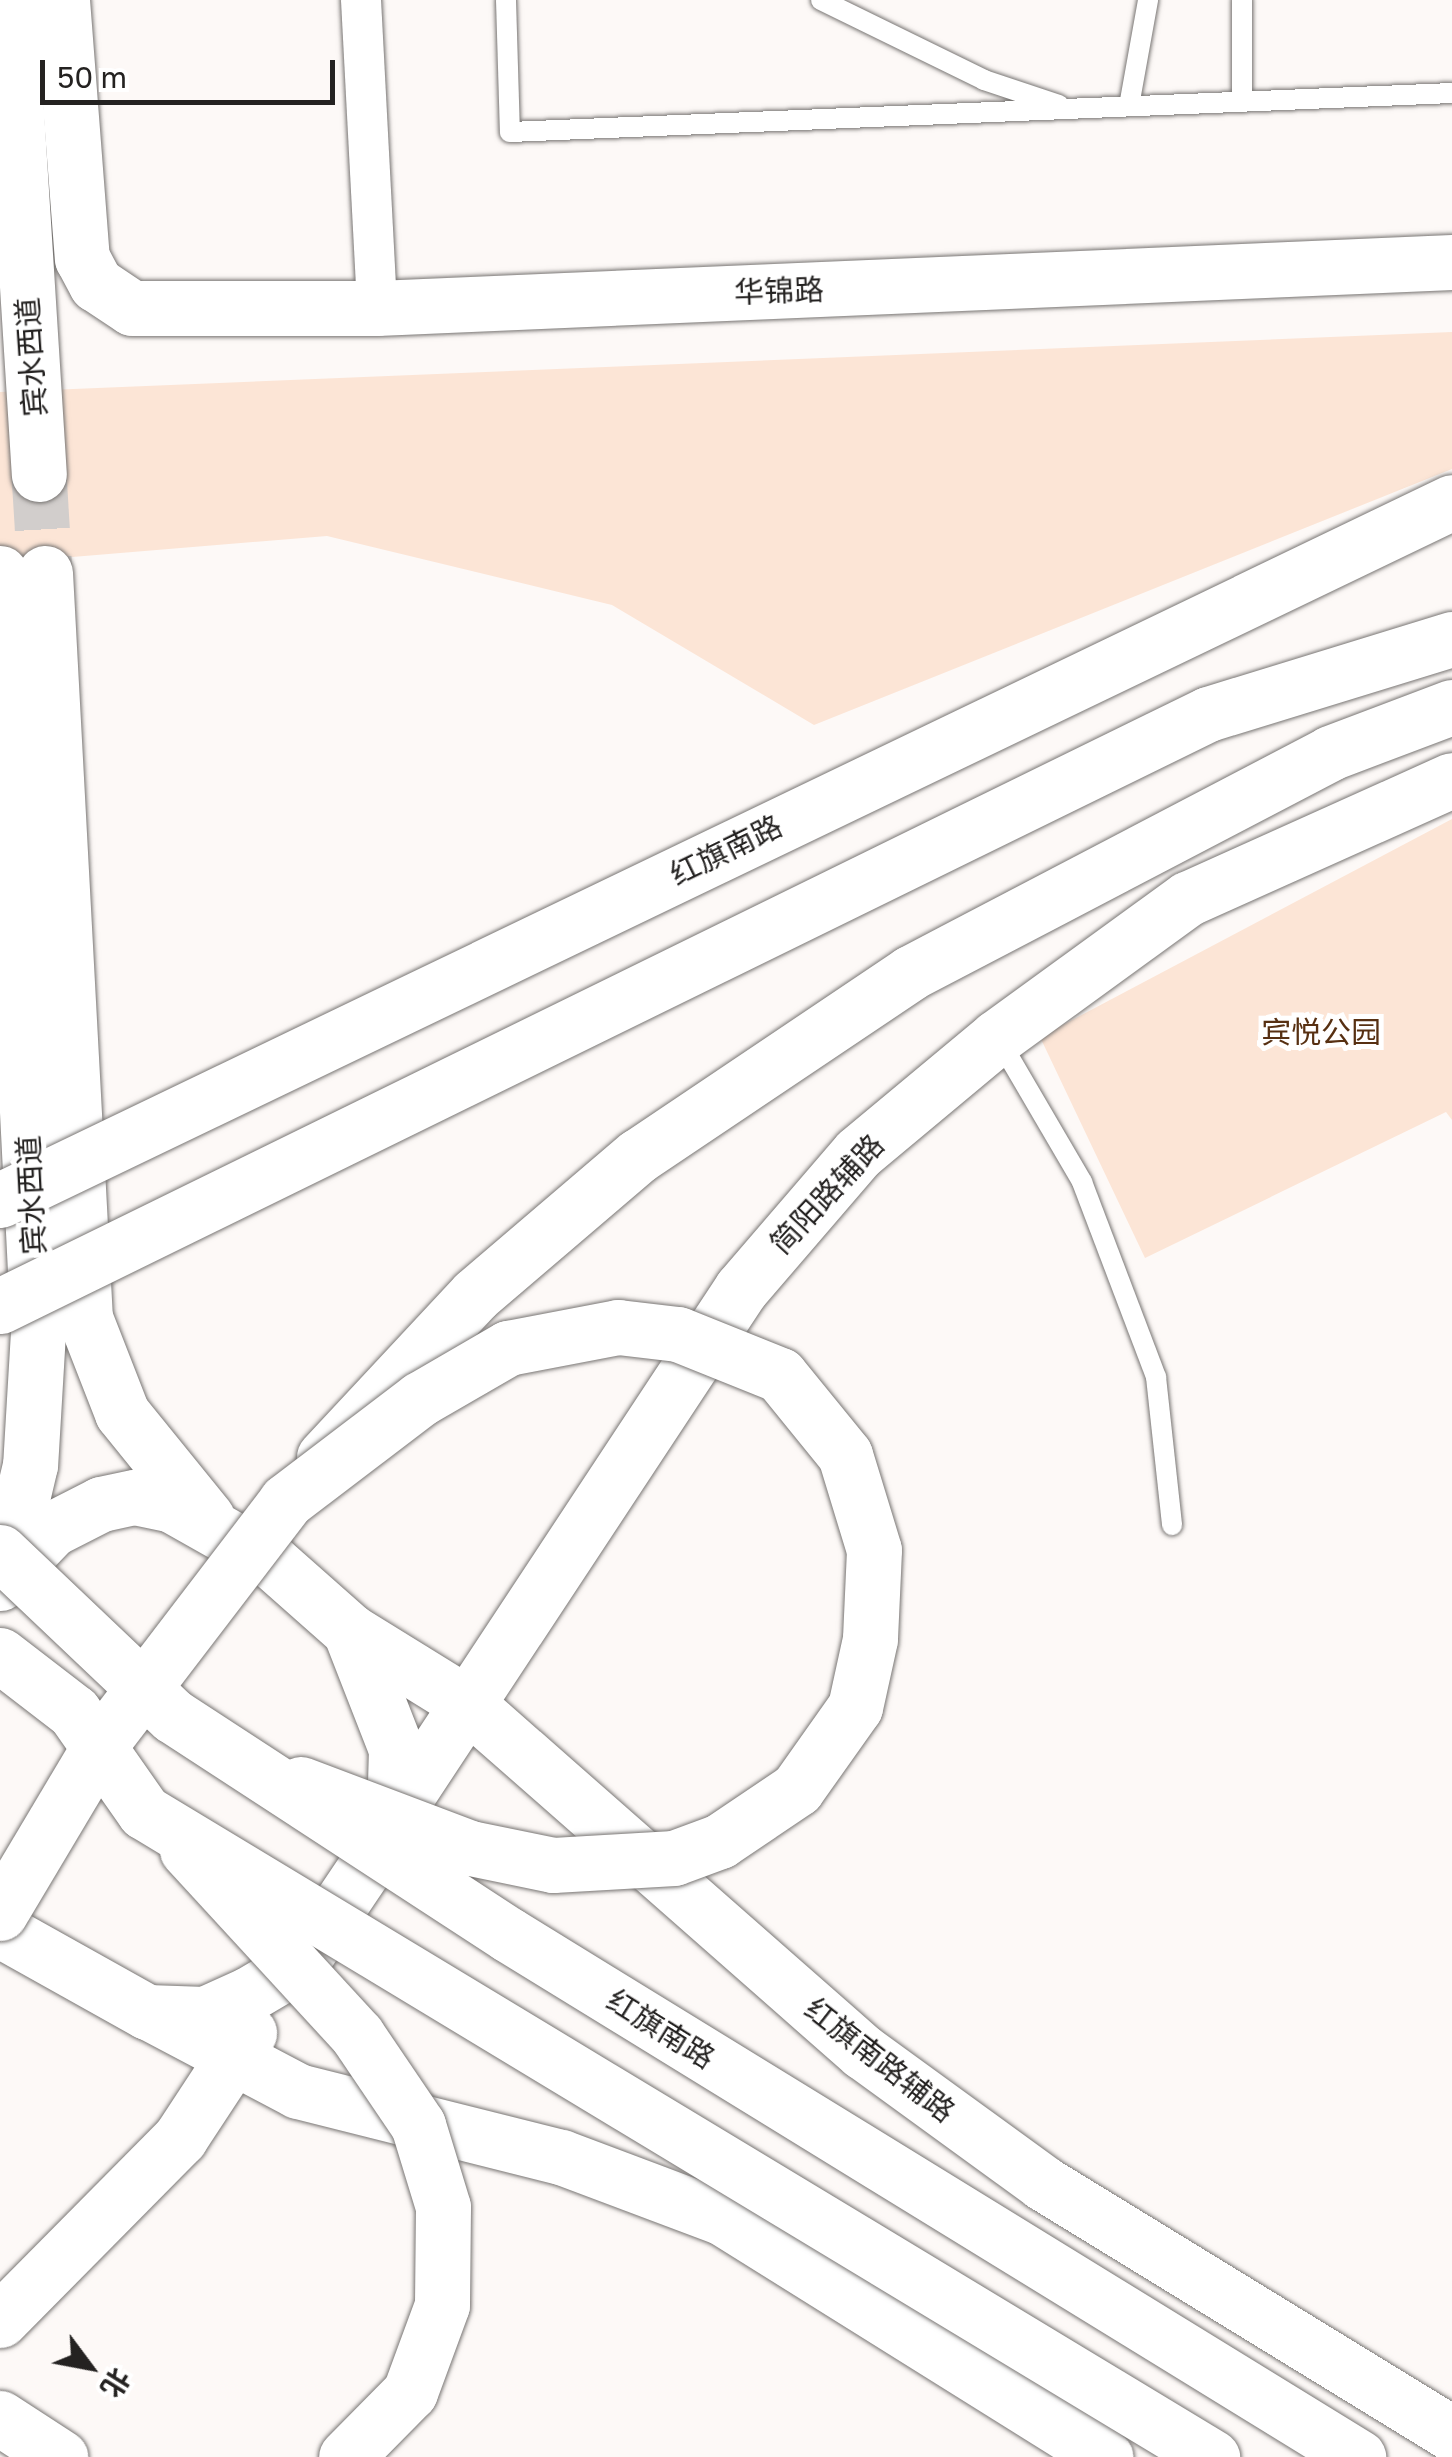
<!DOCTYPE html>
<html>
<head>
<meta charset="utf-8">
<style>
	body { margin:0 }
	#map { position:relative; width:1452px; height:2457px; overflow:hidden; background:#fdf9f7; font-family:"Golos Text","Noto Sans SC",sans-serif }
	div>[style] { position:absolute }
	.green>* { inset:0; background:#fce5d6 }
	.secondary-tunnel>* { height:55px; margin-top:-27.5px; transform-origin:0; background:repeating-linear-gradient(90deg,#d2cecc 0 55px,transparent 0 83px) }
	.roads { filter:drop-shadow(0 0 2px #787573) drop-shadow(0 0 2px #787573) }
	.lane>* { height:20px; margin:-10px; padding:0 10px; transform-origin:10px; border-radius:10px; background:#fff }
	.street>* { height:40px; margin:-20px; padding:0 20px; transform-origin:20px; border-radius:20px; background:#fff }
	.secondary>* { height:55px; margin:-27.5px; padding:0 27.5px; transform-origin:27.5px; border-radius:27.5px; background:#fff }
	.primary>* { height:55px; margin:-27.5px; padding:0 27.5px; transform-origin:27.5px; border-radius:27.5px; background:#fff }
	.bridges { filter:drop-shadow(0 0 2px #787573) drop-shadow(0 0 2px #787573) }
	.secondary-bridge>* { height:55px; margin:-27.5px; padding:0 27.5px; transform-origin:27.5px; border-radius:27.5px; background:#fff }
	.primary-bridge>* { height:55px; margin:-27.5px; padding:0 27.5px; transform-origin:27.5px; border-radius:27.5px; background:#fff }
	.highway-bridge>* { height:55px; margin:-27.5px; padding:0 27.5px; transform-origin:27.5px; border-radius:27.5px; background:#fff }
	span { translate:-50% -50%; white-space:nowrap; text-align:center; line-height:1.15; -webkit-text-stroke:10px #fff; paint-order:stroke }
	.street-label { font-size:30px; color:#242221 }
	.park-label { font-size:30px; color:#573012 }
	.north { position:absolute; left:40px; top:2317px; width:100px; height:100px; -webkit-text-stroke:8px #fff; paint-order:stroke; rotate:122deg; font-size:28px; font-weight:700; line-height:40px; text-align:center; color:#242221 }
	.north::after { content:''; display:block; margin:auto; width:35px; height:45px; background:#242221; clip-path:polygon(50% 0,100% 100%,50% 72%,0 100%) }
	.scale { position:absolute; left:40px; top:60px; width:295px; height:45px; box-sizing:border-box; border:5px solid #242221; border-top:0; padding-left:12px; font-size:30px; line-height:35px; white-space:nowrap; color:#242221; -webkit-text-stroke:8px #fff; paint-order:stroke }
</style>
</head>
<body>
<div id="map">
	<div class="green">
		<i style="clip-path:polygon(1452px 332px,1452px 469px,814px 725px,612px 605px,327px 536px,0 563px,0 392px)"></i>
		<i style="clip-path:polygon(1452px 819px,1452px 1120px,1446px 1112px,1145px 1258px,1040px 1037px)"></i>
	</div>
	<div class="secondary-tunnel">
		<i style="left:39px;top:474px;width:99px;rotate:86.5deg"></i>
	</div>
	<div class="roads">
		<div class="lane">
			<i style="left:506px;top:0;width:132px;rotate:88.3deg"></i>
			<i style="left:510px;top:132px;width:943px;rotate:-2.37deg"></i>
			<i style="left:821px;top:0;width:182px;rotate:26.1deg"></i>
			<i style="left:984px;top:80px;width:79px;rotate:18.4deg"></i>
			<i style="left:1242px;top:102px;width:102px;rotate:-90deg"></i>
			<i style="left:1129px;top:106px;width:108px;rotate:-79.8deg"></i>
			<i style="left:998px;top:1038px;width:167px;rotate:59.7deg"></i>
			<i style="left:1082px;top:1182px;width:209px;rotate:69.2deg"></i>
			<i style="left:1156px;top:1377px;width:149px;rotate:83.8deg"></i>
		</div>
		<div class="street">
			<i style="left:361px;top:0;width:308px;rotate:87deg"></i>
		</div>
		<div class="secondary">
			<i style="left:9px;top:0;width:475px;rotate:86.4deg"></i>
			<i style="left:62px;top:0;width:259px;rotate:85.6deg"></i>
			<i style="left:82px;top:258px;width:30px;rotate:62deg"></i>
			<i style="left:96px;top:284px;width:43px;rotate:33.7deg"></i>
			<i style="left:132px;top:308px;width:245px"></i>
			<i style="left:377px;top:308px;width:1076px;rotate:-2.45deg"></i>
			<i style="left:0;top:573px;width:760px;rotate:87.13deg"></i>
			<i style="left:38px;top:1332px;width:133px;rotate:93.4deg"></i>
			<i style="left:30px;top:1465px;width:113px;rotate:103.3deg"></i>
			<i style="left:45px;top:573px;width:746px;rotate:86.93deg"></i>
			<i style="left:85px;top:1318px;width:102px;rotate:68.7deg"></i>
			<i style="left:122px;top:1413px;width:135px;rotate:51deg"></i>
			<i style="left:0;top:1583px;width:75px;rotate:-46.1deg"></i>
			<i style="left:52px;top:1529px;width:55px;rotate:-27deg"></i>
			<i style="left:101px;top:1504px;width:35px;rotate:-12deg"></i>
			<i style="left:135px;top:1497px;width:38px;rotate:12deg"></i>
			<i style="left:172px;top:1505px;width:114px;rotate:29.5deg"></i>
			<i style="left:271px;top:1561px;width:106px;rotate:41.5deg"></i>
			<i style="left:350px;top:1631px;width:127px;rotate:68.7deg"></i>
			<i style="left:396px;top:1749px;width:66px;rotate:91.7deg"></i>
			<i style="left:394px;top:1815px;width:62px;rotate:119.1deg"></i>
			<i style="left:364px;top:1869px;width:115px;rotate:124deg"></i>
			<i style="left:300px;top:1964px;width:59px;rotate:149.5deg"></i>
			<i style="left:249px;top:1994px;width:48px;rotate:155.6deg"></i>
			<i style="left:205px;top:2014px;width:58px;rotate:-178deg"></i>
			<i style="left:147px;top:2012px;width:168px;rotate:-150.8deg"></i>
			<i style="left:350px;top:1631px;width:137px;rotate:31.8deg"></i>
			<i style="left:466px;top:1703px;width:529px;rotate:41.32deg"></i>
			<i style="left:863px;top:2052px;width:223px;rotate:36deg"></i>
			<i style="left:1043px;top:2183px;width:480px;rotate:31.5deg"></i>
			<i style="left:394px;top:1815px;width:630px;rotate:-56.59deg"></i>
			<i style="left:741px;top:1289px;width:179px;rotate:-49.3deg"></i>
			<i style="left:858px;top:1153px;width:181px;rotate:-39.8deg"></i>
			<i style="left:997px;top:1037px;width:235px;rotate:-36deg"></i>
			<i style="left:1187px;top:899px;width:290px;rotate:-24.2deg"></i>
			<i style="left:150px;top:2013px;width:167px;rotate:27.8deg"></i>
			<i style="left:298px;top:2091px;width:271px;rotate:14.1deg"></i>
			<i style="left:561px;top:2157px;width:173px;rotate:20.6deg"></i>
			<i style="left:723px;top:2218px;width:451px;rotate:32deg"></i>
			<i style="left:0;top:2320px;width:256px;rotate:-45.3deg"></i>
			<i style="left:180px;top:2138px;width:126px;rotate:-56.7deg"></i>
			<i style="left:0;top:2418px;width:72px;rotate:33deg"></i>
		</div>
		<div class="primary">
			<i style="left:324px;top:1457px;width:221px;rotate:-47deg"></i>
			<i style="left:475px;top:1295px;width:214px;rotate:-40.5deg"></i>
			<i style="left:638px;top:1156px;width:328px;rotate:-33.9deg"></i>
			<i style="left:910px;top:973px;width:474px;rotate:-27.6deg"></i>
			<i style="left:1330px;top:753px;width:130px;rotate:-20.7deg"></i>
		</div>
	</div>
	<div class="bridges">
		<div class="secondary-bridge">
			<i style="left:286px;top:1501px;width:168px;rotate:-37.3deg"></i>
			<i style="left:420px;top:1399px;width:102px;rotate:-30.1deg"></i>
			<i style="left:508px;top:1348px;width:112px;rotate:-10.8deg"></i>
			<i style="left:618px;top:1327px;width:60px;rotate:6.7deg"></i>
			<i style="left:678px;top:1334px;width:110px;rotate:21.9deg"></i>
			<i style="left:780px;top:1375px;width:103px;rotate:50.9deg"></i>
			<i style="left:845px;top:1455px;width:99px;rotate:73deg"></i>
			<i style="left:874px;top:1550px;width:89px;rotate:92.6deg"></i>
			<i style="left:870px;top:1639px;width:70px;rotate:102.4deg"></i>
			<i style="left:855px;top:1707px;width:100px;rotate:125.3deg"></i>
			<i style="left:797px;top:1789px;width:93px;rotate:146deg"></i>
			<i style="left:720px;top:1841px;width:49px;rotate:159.7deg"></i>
			<i style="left:674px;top:1858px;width:121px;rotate:176.7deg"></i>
			<i style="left:553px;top:1865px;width:85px;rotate:-168.4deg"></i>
			<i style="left:470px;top:1848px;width:181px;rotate:-159.3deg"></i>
			<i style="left:187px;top:1850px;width:251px;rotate:47.4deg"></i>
			<i style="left:357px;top:2035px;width:109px;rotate:55.9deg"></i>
			<i style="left:418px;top:2125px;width:86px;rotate:73deg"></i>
			<i style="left:443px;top:2207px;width:98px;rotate:90.6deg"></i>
			<i style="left:442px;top:2305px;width:93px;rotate:110.2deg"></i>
			<i style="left:410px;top:2392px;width:91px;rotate:134.6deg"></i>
		</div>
		<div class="primary-bridge">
			<i style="left:0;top:1552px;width:238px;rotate:43.5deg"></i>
			<i style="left:173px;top:1716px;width:401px;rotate:33.1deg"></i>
			<i style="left:509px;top:1935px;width:997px;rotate:31.58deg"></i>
			<i style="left:0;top:1655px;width:93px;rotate:37.6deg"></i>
			<i style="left:74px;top:1712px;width:122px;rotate:55deg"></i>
			<i style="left:144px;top:1812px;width:1248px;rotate:31.13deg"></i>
			<i style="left:0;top:1913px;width:199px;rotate:-59.2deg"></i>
			<i style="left:102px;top:1742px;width:303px;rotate:-52.6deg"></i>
		</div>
		<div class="highway-bridge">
			<i style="left:0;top:1200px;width:1611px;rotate:-25.67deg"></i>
			<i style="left:0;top:1306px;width:1345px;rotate:-26.11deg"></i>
			<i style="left:1208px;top:714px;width:255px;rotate:-17.1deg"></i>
		</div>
	</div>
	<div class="street-label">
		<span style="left:779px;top:291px;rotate:-2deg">华锦路</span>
		<span style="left:31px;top:357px;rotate:-94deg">宾水西道</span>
		<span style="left:726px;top:850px;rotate:-26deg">红旗南路</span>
		<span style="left:827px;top:1194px;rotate:-47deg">简阳路辅路</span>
		<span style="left:31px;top:1195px;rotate:-93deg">宾水西道</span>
		<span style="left:661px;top:2029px;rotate:32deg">红旗南路</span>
		<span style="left:880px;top:2060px;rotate:38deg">红旗南路辅路</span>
	</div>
	<div class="park-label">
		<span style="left:1321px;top:1032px">宾悦公园</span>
	</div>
	<div class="north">北</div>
	<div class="scale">50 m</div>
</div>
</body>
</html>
